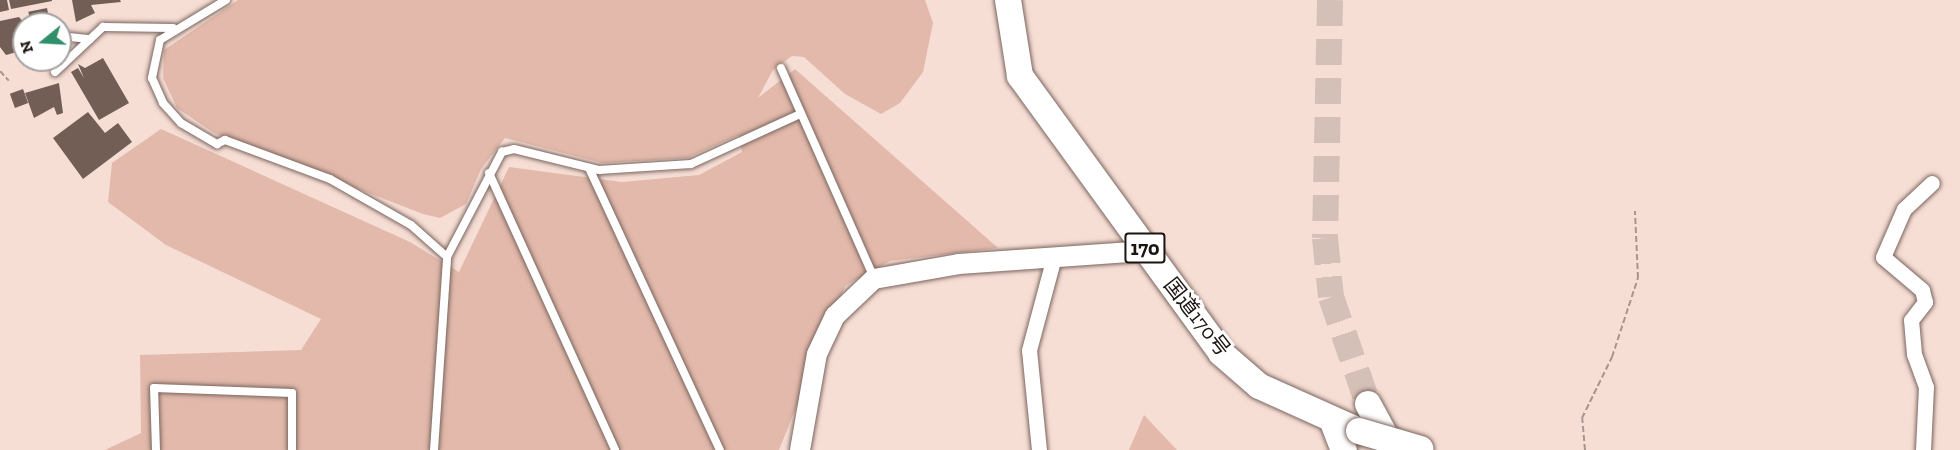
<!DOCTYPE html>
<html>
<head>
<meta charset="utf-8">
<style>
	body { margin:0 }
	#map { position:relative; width:1960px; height:450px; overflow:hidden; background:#f6ded5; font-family:"Zilla Slab","Noto Sans JP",serif }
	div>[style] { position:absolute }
	.green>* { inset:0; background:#e2b9ab }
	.building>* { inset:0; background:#725e55; transform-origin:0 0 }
	.trunk-tunnel>* { height:26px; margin-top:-13px; transform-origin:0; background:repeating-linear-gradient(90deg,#d5c0b8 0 26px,transparent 0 39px) }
	.path>* { height:2px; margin-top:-1px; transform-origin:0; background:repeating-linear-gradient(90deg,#a8958f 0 6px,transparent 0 9px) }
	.roads { filter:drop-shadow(0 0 2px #7a655e) drop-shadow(0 0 2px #7a655e) }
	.service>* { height:8px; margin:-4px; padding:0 4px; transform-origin:4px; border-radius:4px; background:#fff }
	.minor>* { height:15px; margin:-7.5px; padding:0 7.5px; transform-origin:7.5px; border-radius:7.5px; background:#fff }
	.tertiary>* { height:20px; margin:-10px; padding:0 10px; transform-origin:10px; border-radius:10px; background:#fff }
	.trunk>* { height:26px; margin:-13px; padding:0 13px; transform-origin:13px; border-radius:13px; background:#fff }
	.bridges { filter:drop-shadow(0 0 2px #7a655e) drop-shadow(0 0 2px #7a655e) }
	.trunk-bridge>* { height:26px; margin:-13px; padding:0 13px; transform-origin:13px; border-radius:13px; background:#fff }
	span { translate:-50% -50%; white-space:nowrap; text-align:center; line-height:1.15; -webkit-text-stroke:6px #fff; paint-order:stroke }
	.shield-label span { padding:2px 4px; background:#fff; border:2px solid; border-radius:4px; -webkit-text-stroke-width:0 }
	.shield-label { font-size:20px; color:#1c1411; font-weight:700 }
	.street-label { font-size:21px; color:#1c1411 }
	.north { position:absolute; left:12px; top:12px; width:60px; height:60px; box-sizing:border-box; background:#fff; border:2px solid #a4a1a0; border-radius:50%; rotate:252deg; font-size:16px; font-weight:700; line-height:24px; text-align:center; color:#1c1411 }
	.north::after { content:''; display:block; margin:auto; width:21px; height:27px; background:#2f9069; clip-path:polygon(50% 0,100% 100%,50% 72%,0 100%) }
</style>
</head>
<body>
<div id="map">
	<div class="green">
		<i style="clip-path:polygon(238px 0,925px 0,933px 23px,923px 72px,900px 103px,881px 114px,845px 94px,804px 57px,792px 56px,773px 70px,758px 98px,795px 69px,998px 248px,890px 261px,845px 286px,779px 450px,105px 450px,141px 433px,140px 355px,301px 350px,321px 319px,166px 245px,108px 202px,112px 163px,161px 129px,410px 242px,459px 272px,509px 167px,622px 182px,699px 175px,742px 152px,739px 135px,687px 158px,602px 163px,505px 138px,481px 169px,466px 204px,440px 218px,423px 214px,214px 133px,177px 108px,163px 78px,164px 50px)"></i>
		<i style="clip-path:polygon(1144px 415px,1177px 450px,1129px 450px)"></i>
	</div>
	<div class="building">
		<i style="clip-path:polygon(0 0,7px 0,9px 10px,0 12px)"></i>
		<i style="clip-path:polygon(9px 0,52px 0,52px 1px,11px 9px)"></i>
		<i style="clip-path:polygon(72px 0,120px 0,121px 2px,91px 5px,95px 13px,76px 22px)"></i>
		<i style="left:47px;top:8px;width:10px;height:19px;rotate:79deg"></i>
		<i style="clip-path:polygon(19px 17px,25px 24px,24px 50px,6px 55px,0 47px,0 21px)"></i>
		<i style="clip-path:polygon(103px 58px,129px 103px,99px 120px,71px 72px,78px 68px,84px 78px,78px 64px,85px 68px)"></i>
		<i style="clip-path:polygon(59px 83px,63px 113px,57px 115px,54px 107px,34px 118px,25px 93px)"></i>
		<i style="left:23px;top:89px;width:15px;height:14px;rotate:70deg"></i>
		<i style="clip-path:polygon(88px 112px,105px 133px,118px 123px,132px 142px,83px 179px,53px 138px)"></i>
	</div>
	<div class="trunk-tunnel">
		<i style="left:1330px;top:0;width:238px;rotate:91.2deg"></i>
		<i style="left:1325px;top:238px;width:59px;rotate:84.2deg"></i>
		<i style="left:1331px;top:297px;width:113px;rotate:70.9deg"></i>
	</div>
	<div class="path">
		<i style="left:0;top:71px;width:13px;rotate:48deg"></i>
		<i style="left:1585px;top:450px;width:32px;rotate:-95deg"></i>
		<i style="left:1582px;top:418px;width:68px;rotate:-63.8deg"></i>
		<i style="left:1612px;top:357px;width:83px;rotate:-71.8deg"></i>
		<i style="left:1638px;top:278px;width:67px;rotate:-92.6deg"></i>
	</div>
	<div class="roads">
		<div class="service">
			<i style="left:226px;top:0;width:77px;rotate:148.8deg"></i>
			<i style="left:160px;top:40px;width:39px;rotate:102deg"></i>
			<i style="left:152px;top:78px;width:27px;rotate:66deg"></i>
			<i style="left:163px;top:103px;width:27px;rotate:48deg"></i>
			<i style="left:181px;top:123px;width:42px;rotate:30.3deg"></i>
			<i style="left:217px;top:144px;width:9px;rotate:-27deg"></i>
			<i style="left:225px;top:140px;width:112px;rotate:20.4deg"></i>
			<i style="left:330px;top:179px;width:93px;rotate:29.6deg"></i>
			<i style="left:411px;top:225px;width:48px;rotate:41.6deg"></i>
			<i style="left:60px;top:36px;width:30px;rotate:6deg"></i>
			<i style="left:781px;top:68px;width:230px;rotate:66.1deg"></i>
			<i style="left:55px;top:72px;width:66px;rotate:-43.2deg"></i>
			<i style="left:103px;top:27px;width:70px;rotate:0.8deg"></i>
			<i style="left:589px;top:168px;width:311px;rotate:65.1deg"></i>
			<i style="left:489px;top:173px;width:304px;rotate:65.5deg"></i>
			<i style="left:156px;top:450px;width:62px;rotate:-91.8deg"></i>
			<i style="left:154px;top:388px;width:138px;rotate:2.1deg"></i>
			<i style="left:292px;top:393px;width:57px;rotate:90deg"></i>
			<i style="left:434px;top:450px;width:193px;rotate:-86.1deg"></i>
			<i style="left:447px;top:257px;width:119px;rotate:-62.4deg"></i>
			<i style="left:502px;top:152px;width:12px;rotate:-14deg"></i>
			<i style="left:514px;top:149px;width:88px;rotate:13.9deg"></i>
			<i style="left:599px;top:170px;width:92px;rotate:-3.7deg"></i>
			<i style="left:691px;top:164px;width:120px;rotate:-24.6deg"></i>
		</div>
		<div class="minor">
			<i style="left:1039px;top:450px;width:100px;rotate:-95.7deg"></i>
			<i style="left:1029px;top:350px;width:96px;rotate:-75deg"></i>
			<i style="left:1923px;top:450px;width:63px;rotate:-87.3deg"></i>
			<i style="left:1926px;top:387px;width:35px;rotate:-110deg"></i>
			<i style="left:1914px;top:354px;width:34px;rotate:-95deg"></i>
			<i style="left:1911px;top:320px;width:23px;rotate:-52deg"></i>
			<i style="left:1925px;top:302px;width:12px;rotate:-104deg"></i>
			<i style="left:1922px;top:290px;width:51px;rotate:-139.8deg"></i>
			<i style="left:1883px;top:257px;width:52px;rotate:-66.4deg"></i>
			<i style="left:1904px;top:209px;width:38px;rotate:-43deg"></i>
		</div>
		<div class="tertiary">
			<i style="left:800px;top:450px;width:97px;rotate:-80deg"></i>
			<i style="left:817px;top:354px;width:42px;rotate:-64.7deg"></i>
			<i style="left:835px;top:316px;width:54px;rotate:-43.5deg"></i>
			<i style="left:874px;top:279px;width:86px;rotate:-10deg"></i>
			<i style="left:959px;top:264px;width:188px;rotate:-4deg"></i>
		</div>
		<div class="trunk">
			<i style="left:1008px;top:0;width:77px;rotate:81deg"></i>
			<i style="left:1020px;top:76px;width:342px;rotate:54deg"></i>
			<i style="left:1221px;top:353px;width:50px;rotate:41deg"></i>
			<i style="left:1259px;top:386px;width:110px;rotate:24.2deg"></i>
			<i style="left:1368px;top:404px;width:52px;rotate:61.5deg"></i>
			<i style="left:1333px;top:422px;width:30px;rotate:69deg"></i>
		</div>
	</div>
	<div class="bridges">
		<div class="trunk-bridge">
			<i style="left:1359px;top:431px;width:64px;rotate:16.4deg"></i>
		</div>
	</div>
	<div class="shield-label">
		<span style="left:1145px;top:248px">170</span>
	</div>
	<div class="street-label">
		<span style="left:1197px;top:317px;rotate:52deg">国道170号</span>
	</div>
	<div class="north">N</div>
</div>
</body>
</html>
